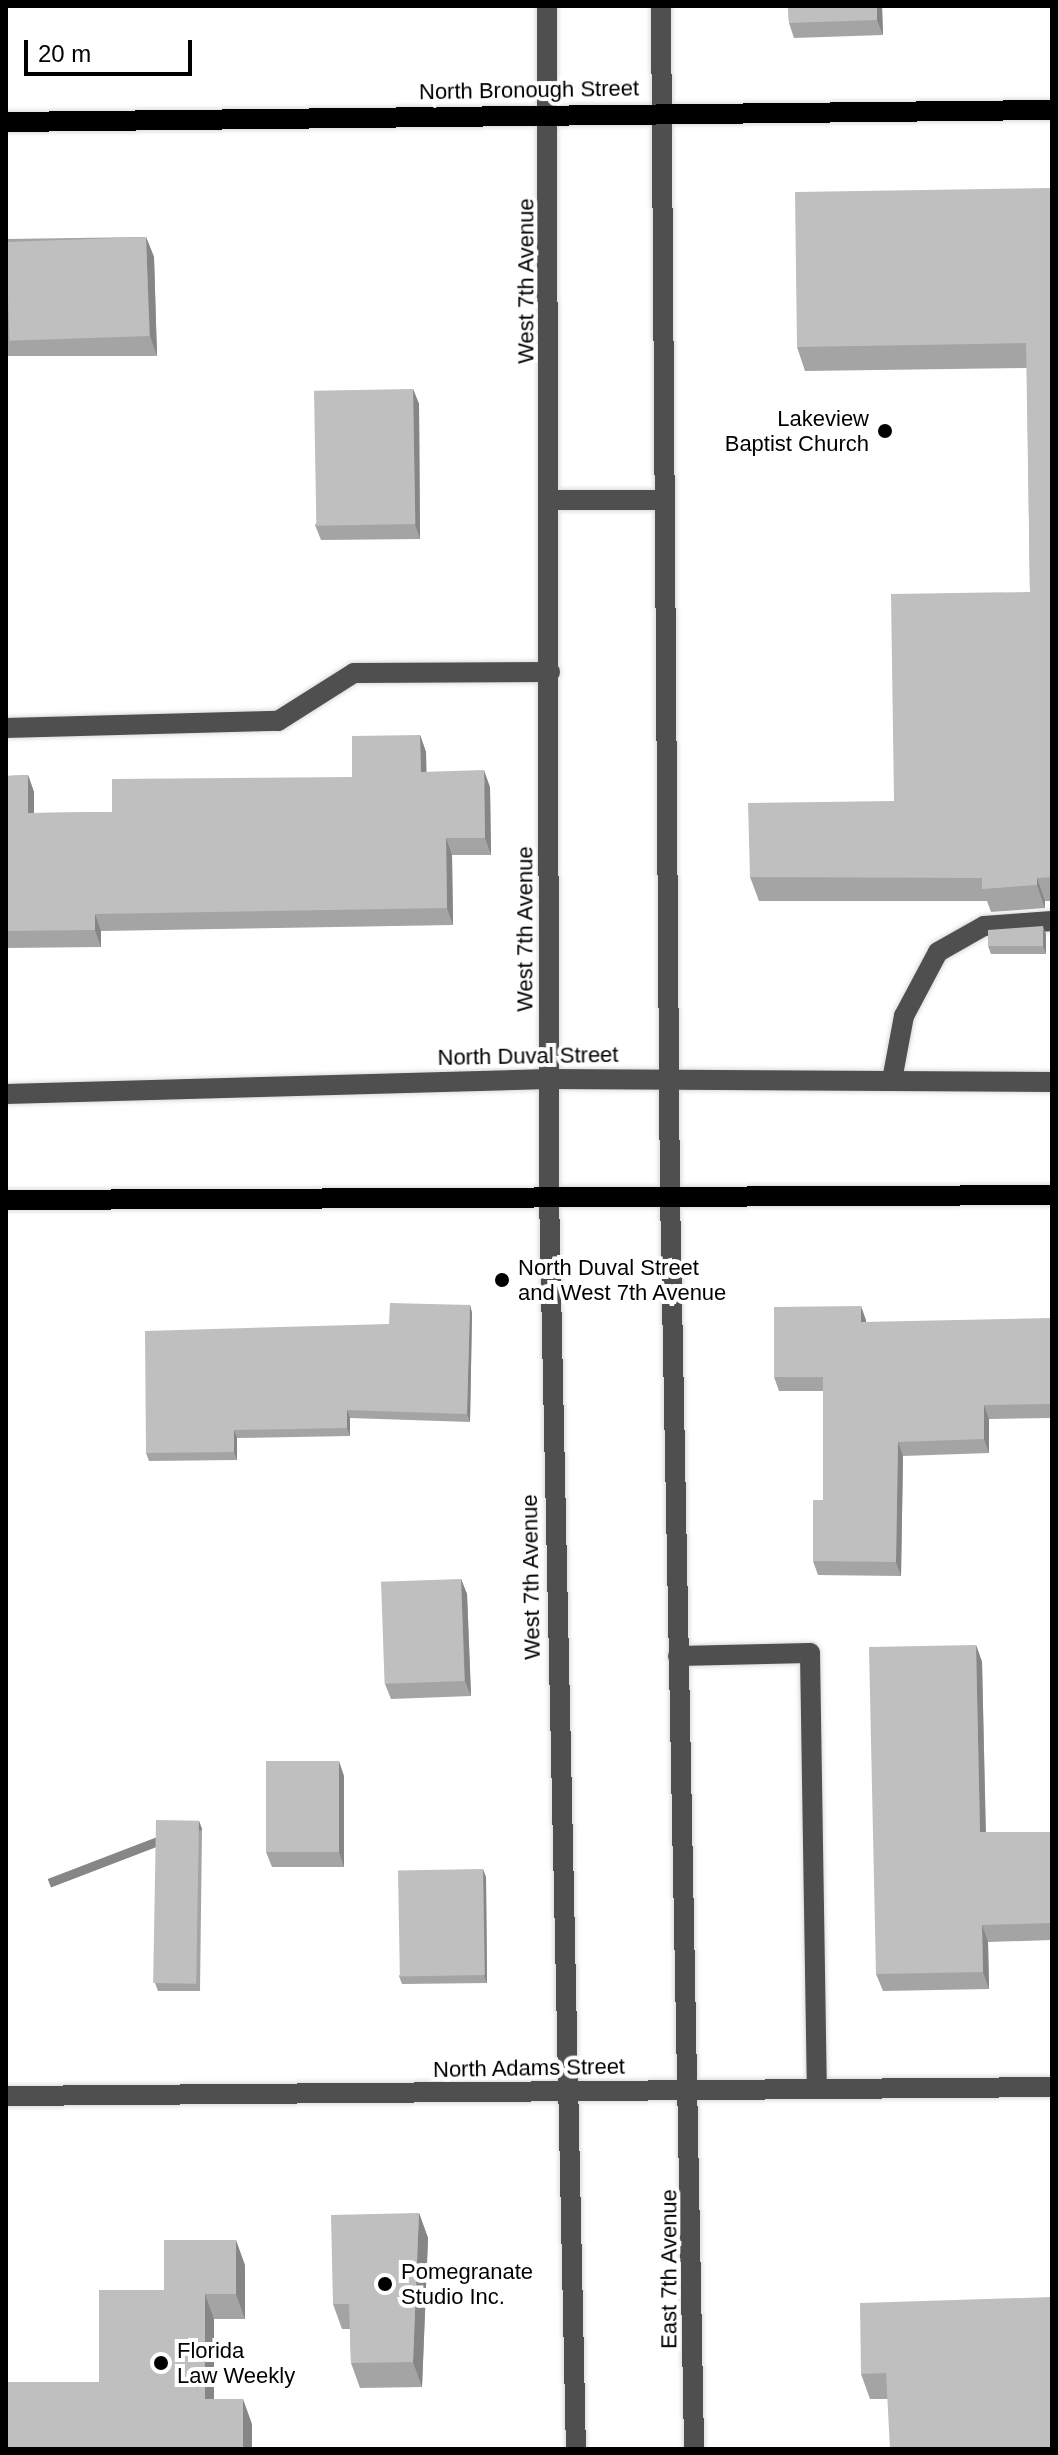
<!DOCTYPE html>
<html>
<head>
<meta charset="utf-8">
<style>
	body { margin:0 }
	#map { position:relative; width:1058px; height:2455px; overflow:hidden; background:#fff; font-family:Arial,sans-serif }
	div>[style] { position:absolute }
	.roads { filter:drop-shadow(0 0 2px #dbdbdb) drop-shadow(0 0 2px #dbdbdb) }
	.minor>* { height:20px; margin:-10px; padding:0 10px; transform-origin:10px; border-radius:10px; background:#4f4f4f }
	.major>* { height:20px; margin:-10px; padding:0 10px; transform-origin:10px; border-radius:10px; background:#000 }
	.wall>* { inset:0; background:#a4a4a4 }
	.shaded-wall>* { inset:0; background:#868686; transform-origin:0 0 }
	.building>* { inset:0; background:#bfbfbf; transform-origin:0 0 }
	.dots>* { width:22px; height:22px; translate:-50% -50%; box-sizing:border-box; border:4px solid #fff; border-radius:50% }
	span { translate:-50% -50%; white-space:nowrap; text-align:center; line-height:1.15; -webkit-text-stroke:8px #fff; paint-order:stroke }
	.street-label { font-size:22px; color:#000 }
	.poi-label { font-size:22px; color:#000 }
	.right { translate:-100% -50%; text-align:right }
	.left { translate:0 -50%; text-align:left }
	.frame { position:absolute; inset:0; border:8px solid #000; pointer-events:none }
	.scale { position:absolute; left:24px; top:40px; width:168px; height:36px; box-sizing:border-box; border:4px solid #000; border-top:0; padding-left:10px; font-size:24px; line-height:28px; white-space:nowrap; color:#000; -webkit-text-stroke:6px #fff; paint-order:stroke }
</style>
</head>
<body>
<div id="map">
	<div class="roads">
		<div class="minor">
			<i style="left:547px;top:6px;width:1189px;rotate:89.9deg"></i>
			<i style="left:549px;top:1195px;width:1254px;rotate:88.77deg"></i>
			<i style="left:661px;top:6px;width:1188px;rotate:89.57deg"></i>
			<i style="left:670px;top:1194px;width:1255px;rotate:88.9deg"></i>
			<i style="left:550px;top:500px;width:114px"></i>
			<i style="left:6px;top:728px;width:272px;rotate:-1.5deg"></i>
			<i style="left:278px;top:721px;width:90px;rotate:-32.3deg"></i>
			<i style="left:354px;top:673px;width:196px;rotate:-0.3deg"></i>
			<i style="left:892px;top:1080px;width:65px;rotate:-79.4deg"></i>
			<i style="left:904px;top:1016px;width:72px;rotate:-62deg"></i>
			<i style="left:938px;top:952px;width:53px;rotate:-29.5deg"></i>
			<i style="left:984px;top:926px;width:68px;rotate:-4.2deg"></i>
			<i style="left:6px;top:1094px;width:543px;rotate:-1.58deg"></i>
			<i style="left:549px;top:1079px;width:503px;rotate:0.34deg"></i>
			<i style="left:678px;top:1656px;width:132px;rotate:-1.3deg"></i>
			<i style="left:810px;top:1653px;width:436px;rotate:89.1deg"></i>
			<i style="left:6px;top:2096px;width:1046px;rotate:-0.49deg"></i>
		</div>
		<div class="major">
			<i style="left:6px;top:122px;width:1046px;rotate:-0.66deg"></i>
			<i style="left:6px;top:1200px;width:1046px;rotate:-0.27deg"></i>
		</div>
	</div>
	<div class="wall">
		<i style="clip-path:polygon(788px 6px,882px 6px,883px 35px,794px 38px,789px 23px)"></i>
		<i style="clip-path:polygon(1052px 188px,1052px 901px,1045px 901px,1045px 908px,991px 912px,987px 901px,759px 901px,750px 877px,894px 801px,1030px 592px,1027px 368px,805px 371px,797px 347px)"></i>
		<i style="clip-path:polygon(146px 237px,154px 257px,157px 356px,6px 356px,6px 239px)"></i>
		<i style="clip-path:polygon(413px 389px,419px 404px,420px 539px,321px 540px,315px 525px)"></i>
		<i style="clip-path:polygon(420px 735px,426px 752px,426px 772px,490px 787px,491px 855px,452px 855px,453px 925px,101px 931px,101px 947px,6px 948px,6px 776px,28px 775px,34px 792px,34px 813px,112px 812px,352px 777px)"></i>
		<i style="clip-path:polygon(1046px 934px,1046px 954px,991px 954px,988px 946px)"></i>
		<i style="clip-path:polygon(470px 1305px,472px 1313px,470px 1422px,350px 1418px,350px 1436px,237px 1438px,237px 1460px,149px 1461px,146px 1453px,389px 1324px)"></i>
		<i style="clip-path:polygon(1052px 1318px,1052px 1418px,989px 1419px,989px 1453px,903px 1456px,901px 1576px,818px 1575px,813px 1561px,823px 1500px,823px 1391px,779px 1391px,774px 1377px)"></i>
		<i style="clip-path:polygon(461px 1579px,467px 1594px,471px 1696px,391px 1699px,385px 1684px)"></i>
		<i style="clip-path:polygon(976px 1645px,982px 1662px,986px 1832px,1052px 1832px,1052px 1940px,988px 1942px,989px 1989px,883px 1991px,876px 1974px)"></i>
		<i style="clip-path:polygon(344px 1776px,344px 1867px,272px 1867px,266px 1852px)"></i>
		<i style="clip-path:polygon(199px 1821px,202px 1829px,200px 1991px,158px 1991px,155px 1983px)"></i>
		<i style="clip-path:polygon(486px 1877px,487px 1983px,402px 1984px,399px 1976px)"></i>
		<i style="clip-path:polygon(419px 2213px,428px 2238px,422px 2387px,360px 2388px,351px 2363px,350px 2329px,342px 2329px,333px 2304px)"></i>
		<i style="clip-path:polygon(245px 2265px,245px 2319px,214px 2319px,214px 2399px,252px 2424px,252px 2449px,99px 2382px,164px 2290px)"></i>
		<i style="clip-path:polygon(1052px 2297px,887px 2399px,870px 2399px,861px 2374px)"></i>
	</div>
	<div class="shaded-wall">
		<i style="clip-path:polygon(877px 6px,882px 6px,883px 35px,877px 20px)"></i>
		<i style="clip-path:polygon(146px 237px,154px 257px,157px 356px,150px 336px)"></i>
		<i style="clip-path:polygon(413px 389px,419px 404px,420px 539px,415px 524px)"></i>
		<i style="clip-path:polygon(420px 735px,426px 752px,427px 788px,421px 772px)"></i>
		<i style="clip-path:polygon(484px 770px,490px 787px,491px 855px,485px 838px)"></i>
		<i style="clip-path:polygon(28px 775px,34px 792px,34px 830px,28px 813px)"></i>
		<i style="clip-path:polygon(446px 838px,452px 855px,453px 925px,447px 908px)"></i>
		<i style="clip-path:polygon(1037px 878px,1045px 901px,1045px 908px,1037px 885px)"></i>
		<i style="clip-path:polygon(95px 914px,101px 931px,101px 947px,95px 930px)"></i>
		<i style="clip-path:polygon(1043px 926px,1046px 934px,1046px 954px,1043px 946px)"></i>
		<i style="clip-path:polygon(470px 1305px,472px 1313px,470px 1422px,467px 1414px)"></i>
		<i style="clip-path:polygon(861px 1306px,866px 1320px,866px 1336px,861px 1322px)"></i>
		<i style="clip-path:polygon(984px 1405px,989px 1419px,989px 1453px,984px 1439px)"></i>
		<i style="clip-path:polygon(347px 1410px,350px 1418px,350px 1436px,347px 1428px)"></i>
		<i style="clip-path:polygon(234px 1430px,237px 1438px,237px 1460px,234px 1452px)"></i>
		<i style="clip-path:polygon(898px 1442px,903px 1456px,901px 1576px,896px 1562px)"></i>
		<i style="clip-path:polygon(461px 1579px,467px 1594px,471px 1696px,465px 1681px)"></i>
		<i style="clip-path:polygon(976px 1645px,982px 1662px,986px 1850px,980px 1832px)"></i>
		<i style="clip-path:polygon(339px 1761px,344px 1776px,344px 1867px,339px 1852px)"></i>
		<i style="left:199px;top:1821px;width:9px;height:162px;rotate:69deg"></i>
		<i style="clip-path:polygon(483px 1869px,486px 1877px,487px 1983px,484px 1975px)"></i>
		<i style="clip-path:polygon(982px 1925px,988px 1942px,989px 1989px,983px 1972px)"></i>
		<i style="clip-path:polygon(419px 2213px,428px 2238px,422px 2387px,413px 2362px)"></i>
		<i style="clip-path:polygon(236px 2240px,245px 2265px,245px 2319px,236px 2294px)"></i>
		<i style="clip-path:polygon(205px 2294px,214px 2319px,214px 2424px,205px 2399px)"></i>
		<i style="clip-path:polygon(243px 2399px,252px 2424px,252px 2449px,243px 2449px)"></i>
	</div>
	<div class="building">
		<i style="clip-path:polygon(788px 6px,877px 6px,877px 20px,789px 23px)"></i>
		<i style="clip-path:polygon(1052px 188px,1052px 877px,1037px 878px,1037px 885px,982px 889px,982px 878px,750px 877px,748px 803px,894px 801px,891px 594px,1030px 592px,1026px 343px,797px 347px,795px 192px)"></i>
		<i style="left:146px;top:237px;width:99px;height:140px;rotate:88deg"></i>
		<i style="left:413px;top:389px;width:135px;height:99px;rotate:89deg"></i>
		<i style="clip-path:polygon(420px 735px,421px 772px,484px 770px,485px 838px,446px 838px,447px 908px,95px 914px,95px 930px,6px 931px,6px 776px,28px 775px,28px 813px,112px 812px,112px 779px,352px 777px,352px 736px)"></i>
		<i style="clip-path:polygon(1043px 926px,1043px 946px,988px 946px,988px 930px)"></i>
		<i style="clip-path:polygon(390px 1303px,470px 1305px,467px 1414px,347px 1410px,347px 1428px,234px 1430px,234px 1452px,146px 1453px,145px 1331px,389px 1324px)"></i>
		<i style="clip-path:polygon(861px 1306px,861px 1322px,1052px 1318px,1052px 1404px,984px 1405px,984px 1439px,898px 1442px,896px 1562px,813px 1561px,813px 1500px,823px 1500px,823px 1377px,774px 1377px,774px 1307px)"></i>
		<i style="left:461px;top:1579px;width:102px;height:80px;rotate:88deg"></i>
		<i style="clip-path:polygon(976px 1645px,980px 1832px,1052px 1832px,1052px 1923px,982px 1925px,983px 1972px,876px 1974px,869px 1647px)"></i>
		<i style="left:266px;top:1761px;width:73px;height:91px"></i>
		<i style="left:156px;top:1820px;width:43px;height:163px;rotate:1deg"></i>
		<i style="left:483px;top:1869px;width:106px;height:85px;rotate:89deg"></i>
		<i style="clip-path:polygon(419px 2213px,413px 2362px,351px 2363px,349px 2304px,333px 2304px,331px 2215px)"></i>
		<i style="clip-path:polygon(164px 2240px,236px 2240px,236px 2294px,205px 2294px,205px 2399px,243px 2399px,243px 2449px,6px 2449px,6px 2382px,99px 2382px,99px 2290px,164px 2290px)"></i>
		<i style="clip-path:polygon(1052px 2297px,1052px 2449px,890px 2449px,886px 2373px,861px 2374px,860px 2303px)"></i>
	</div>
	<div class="dots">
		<i style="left:885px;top:431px;background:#000"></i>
		<i style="left:502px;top:1280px;background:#000"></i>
		<i style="left:385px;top:2284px;background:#000"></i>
		<i style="left:161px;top:2363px;background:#000"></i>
	</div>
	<div class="street-label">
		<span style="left:529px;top:90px;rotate:-1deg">North Bronough Street</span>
		<span style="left:526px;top:281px;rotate:-90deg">West 7th Avenue</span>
		<span style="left:525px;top:929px;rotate:-90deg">West 7th Avenue</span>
		<span style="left:528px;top:1056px;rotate:-1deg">North Duval Street</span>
		<span style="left:531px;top:1577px;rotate:-91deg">West 7th Avenue</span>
		<span style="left:529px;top:2068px;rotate:-1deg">North Adams Street</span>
		<span style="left:669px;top:2269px;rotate:-90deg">East 7th Avenue</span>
	</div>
	<div class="poi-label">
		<span class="right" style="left:869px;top:431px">Lakeview<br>Baptist Church</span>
		<span class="left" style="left:518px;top:1280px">North Duval Street<br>and West 7th Avenue</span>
		<span class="left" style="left:401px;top:2284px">Pomegranate<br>Studio Inc.</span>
		<span class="left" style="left:177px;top:2363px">Florida<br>Law Weekly</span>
	</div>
	<div class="frame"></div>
	<div class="scale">20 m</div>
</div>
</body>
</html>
